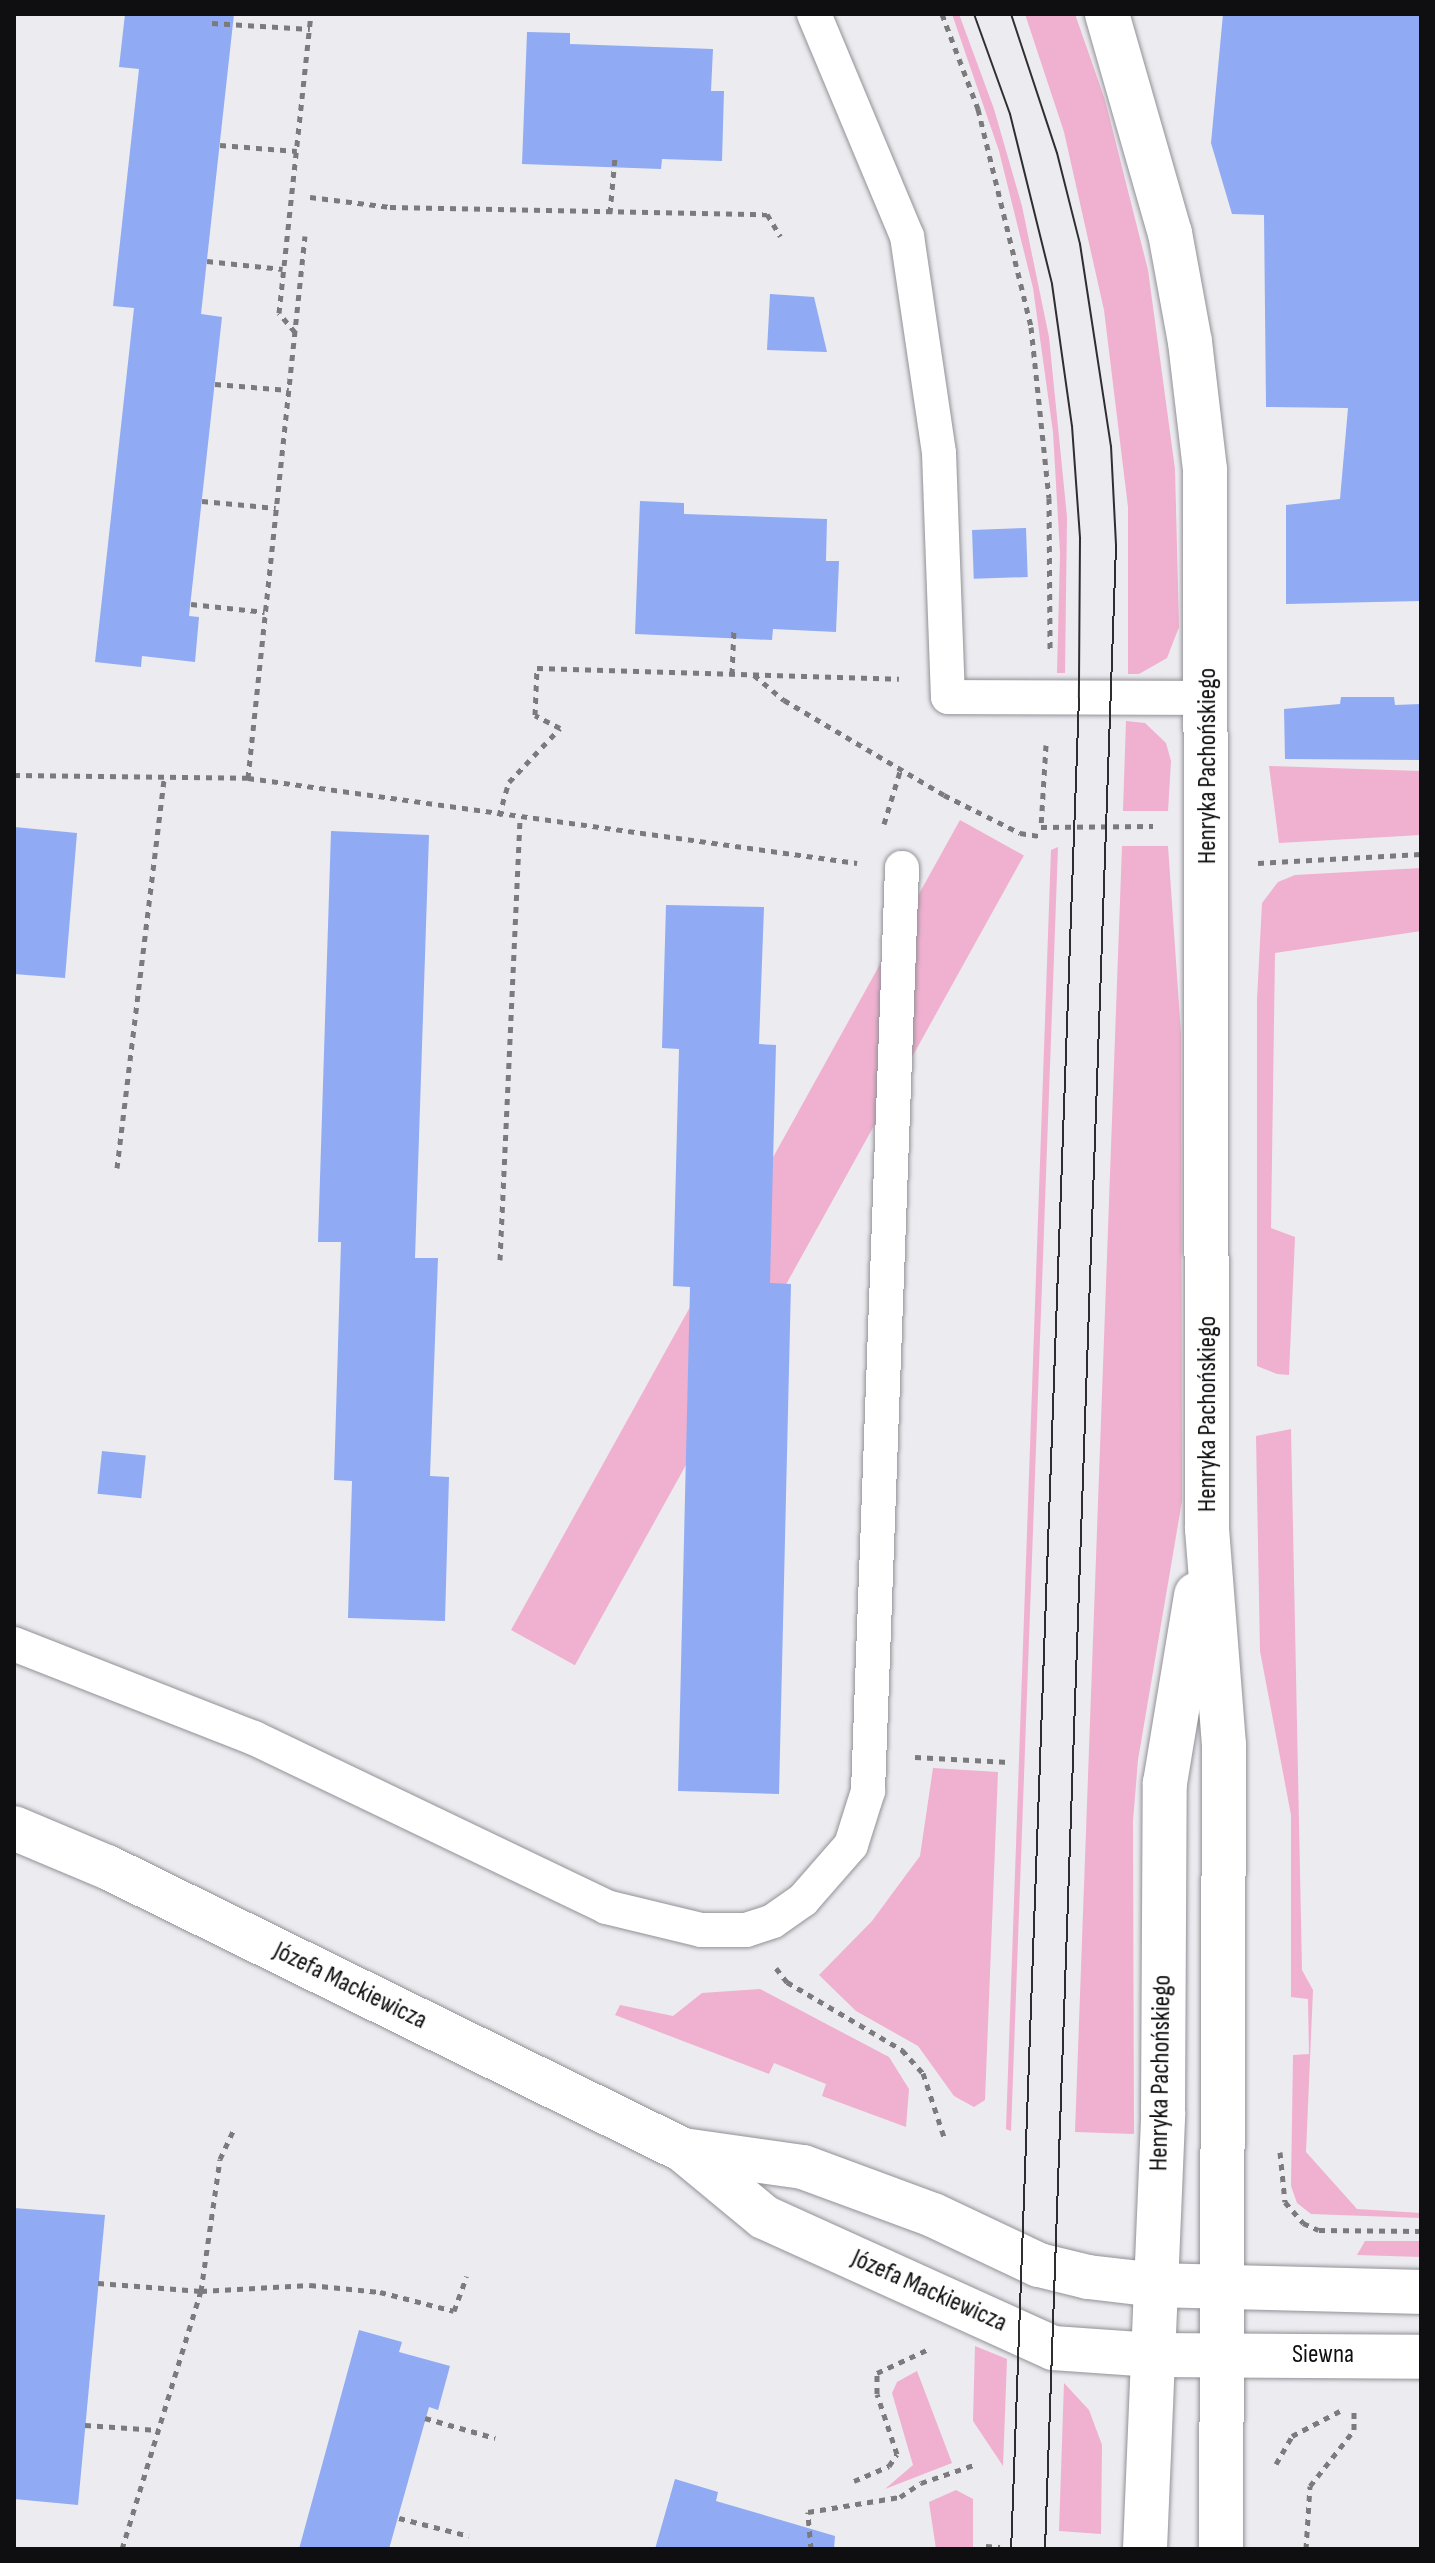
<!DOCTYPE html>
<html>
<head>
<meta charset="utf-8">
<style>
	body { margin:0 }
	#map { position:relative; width:1435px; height:2563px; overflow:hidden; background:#ecebf0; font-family:"Sofia Sans Condensed",sans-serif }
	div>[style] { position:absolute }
	.green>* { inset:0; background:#f0b0d0; transform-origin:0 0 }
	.building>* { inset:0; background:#90abf3; transform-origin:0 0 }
	.path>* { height:5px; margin-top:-2.5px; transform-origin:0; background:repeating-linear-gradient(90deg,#7b7a7d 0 6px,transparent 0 12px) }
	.roads { filter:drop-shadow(0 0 2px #929196) drop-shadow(0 0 2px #929196) }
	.lane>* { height:34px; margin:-17px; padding:0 17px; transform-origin:17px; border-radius:17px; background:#fff }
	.secondary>* { height:44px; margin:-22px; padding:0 22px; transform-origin:22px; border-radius:22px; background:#fff }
	.tram>* { height:2px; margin:-1px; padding:0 1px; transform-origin:1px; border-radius:1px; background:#2f2e30 }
	span { translate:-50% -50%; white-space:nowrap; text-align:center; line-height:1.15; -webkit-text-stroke:7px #fff; paint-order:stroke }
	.street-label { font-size:26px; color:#0f0e10 }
	.frame { position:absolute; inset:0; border:16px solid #0f0e10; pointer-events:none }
</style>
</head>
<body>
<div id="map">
	<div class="green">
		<i style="clip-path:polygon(952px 14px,959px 14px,994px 109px,1022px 206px,1049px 337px,1067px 517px,1065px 673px,1057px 673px,1060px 553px,1053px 432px,1033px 288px,999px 151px)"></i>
		<i style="clip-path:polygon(1025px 14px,1075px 14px,1105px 100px,1148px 270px,1175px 469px,1179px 627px,1167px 658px,1139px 674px,1128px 674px,1128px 507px,1104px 310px,1064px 132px)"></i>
		<i style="clip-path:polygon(1126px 721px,1145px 723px,1166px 743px,1171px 761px,1168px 811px,1123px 811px)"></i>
		<i style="clip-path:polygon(1269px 766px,1421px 771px,1421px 835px,1279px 843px)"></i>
		<i style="left:960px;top:820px;width:73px;height:926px;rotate:29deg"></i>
		<i style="clip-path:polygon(1122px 846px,1168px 846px,1181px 1034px,1182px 1501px,1138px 1760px,1133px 1821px,1134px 2134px,1075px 2132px)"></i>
		<i style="clip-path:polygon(1058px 847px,1011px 2131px,1006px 2129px,1051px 850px)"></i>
		<i style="clip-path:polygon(1421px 868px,1421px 931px,1275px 953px,1271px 1228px,1295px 1237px,1289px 1375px,1277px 1374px,1257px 1366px,1257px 1000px,1262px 903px,1278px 882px,1295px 875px)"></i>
		<i style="clip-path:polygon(1291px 1429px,1302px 1970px,1313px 1990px,1306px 2152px,1357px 2209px,1421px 2213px,1421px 2218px,1311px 2214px,1297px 2203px,1291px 2186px,1293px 2055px,1309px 2054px,1308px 1999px,1291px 1997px,1291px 1815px,1260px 1651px,1256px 1436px)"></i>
		<i style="clip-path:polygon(933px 1768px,998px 1772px,985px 2100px,974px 2107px,954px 2096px,918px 2046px,856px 2011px,819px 1975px,872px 1921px,920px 1856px)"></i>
		<i style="clip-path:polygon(760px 1989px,889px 2057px,909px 2089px,906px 2127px,822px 2096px,826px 2084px,774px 2063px,769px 2074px,615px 2015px,620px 2005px,673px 2016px,702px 1993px)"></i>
		<i style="clip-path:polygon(1365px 2241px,1421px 2241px,1421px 2257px,1357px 2255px)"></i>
		<i style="clip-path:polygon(975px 2346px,1007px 2359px,1003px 2466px,973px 2421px)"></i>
		<i style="clip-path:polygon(917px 2371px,952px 2463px,885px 2489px,913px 2465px,892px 2393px,897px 2382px)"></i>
		<i style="clip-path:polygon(1064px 2383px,1089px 2410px,1102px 2445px,1101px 2534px,1059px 2531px)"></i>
		<i style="clip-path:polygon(956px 2490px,973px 2499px,973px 2549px,936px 2549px,929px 2502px)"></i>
	</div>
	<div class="building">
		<i style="clip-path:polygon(125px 14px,234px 14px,201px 314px,222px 317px,189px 616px,199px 617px,195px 662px,142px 656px,141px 667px,95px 662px,134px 308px,113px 306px,139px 69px,119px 67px)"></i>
		<i style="clip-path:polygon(1223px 14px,1421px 14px,1421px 601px,1286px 604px,1286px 505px,1340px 499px,1348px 408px,1266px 407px,1264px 215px,1232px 214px,1211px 143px)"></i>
		<i style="clip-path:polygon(527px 32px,570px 33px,570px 44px,713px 49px,711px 91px,724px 91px,722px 161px,662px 159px,661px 169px,522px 164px)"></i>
		<i style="clip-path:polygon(770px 294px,814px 297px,827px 352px,767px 350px)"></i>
		<i style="clip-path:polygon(640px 501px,684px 503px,684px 514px,827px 519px,826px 561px,839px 561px,836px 632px,773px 629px,772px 640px,635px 634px)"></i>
		<i style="left:1026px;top:528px;width:49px;height:54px;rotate:88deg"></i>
		<i style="clip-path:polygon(1341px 697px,1394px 697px,1395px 705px,1421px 704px,1421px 760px,1285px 759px,1284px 709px,1340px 704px)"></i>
		<i style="clip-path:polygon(14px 827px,77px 833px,65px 978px,14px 974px)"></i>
		<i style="clip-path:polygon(331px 831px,429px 835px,415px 1258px,438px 1258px,430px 1476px,449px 1477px,445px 1621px,348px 1618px,352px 1481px,334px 1480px,341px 1242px,318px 1242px)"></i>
		<i style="clip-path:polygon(666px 905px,764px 907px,759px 1044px,776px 1045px,770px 1283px,791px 1284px,779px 1794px,678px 1791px,690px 1287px,673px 1286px,679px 1049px,662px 1048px)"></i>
		<i style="left:102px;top:1451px;width:44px;height:43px;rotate:6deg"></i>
		<i style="clip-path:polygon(14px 2208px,105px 2215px,78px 2505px,14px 2499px)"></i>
		<i style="clip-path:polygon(359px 2330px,402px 2342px,399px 2352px,450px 2366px,438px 2410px,429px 2407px,389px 2549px,299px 2549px)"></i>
		<i style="clip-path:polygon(675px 2479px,718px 2492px,716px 2501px,835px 2536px,834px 2549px,655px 2549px)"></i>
	</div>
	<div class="path">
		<i style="left:942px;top:14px;width:102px;rotate:69.2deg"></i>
		<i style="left:978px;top:109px;width:224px;rotate:76.3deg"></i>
		<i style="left:1031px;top:327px;width:172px;rotate:84deg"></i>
		<i style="left:1049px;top:498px;width:153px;rotate:89.6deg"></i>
		<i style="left:212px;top:23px;width:98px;rotate:3.5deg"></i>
		<i style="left:220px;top:145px;width:77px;rotate:4.5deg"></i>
		<i style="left:310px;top:197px;width:81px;rotate:7.1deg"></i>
		<i style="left:390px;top:207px;width:377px;rotate:1.1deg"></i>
		<i style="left:767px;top:214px;width:26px;rotate:59deg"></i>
		<i style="left:610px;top:213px;width:56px;rotate:-84.9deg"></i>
		<i style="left:207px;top:261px;width:76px;rotate:6deg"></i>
		<i style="left:295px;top:332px;width:25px;rotate:-130deg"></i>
		<i style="left:279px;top:313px;width:301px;rotate:-83.9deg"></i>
		<i style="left:215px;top:384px;width:74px;rotate:4.6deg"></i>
		<i style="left:202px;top:501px;width:74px;rotate:5.4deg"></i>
		<i style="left:191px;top:604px;width:74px;rotate:6.2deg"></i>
		<i style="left:732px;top:674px;width:46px;rotate:-87.5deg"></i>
		<i style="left:754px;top:675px;width:39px;rotate:40deg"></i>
		<i style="left:784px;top:700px;width:186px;rotate:30.7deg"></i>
		<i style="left:944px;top:795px;width:85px;rotate:26.6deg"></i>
		<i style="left:1020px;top:833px;width:20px;rotate:9deg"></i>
		<i style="left:1046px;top:745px;width:82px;rotate:93.5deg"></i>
		<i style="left:1041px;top:827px;width:112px;rotate:-0.5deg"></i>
		<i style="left:14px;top:775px;width:234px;rotate:0.7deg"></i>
		<i style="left:248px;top:778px;width:615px;rotate:7.95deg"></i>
		<i style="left:248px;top:778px;width:545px;rotate:-84deg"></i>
		<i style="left:499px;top:816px;width:35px;rotate:-74deg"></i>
		<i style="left:509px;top:782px;width:74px;rotate:-46.6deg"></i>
		<i style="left:560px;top:728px;width:28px;rotate:-153deg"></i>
		<i style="left:535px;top:715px;width:47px;rotate:-87.6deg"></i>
		<i style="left:537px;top:668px;width:362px;rotate:1.7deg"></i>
		<i style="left:884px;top:824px;width:59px;rotate:-73.1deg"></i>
		<i style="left:1258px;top:863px;width:163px;rotate:-3.2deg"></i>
		<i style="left:117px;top:1168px;width:394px;rotate:-83.1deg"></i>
		<i style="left:500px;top:1260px;width:441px;rotate:-87.4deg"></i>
		<i style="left:915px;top:1757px;width:94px;rotate:3deg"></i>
		<i style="left:776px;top:1968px;width:18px;rotate:52deg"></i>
		<i style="left:787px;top:1982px;width:134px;rotate:30.6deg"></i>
		<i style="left:902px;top:2050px;width:31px;rotate:48deg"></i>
		<i style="left:923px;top:2073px;width:71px;rotate:71.8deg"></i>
		<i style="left:1280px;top:2152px;width:50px;rotate:84.3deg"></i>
		<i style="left:1285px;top:2202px;width:28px;rotate:49deg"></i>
		<i style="left:1303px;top:2223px;width:17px;rotate:24deg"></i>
		<i style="left:1319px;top:2230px;width:102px;rotate:0.6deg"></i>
		<i style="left:98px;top:2283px;width:103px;rotate:4.4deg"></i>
		<i style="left:201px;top:2291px;width:109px;rotate:-3.2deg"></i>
		<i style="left:310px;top:2285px;width:70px;rotate:5.7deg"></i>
		<i style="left:380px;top:2292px;width:76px;rotate:14.4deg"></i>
		<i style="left:454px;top:2311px;width:37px;rotate:-70deg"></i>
		<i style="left:425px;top:2418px;width:73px;rotate:15.9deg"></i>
		<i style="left:85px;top:2425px;width:73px;rotate:3.9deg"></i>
		<i style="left:1276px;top:2464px;width:32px;rotate:-60deg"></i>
		<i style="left:1292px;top:2436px;width:54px;rotate:-27.5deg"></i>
		<i style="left:854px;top:2481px;width:38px;rotate:-23deg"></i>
		<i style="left:889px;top:2466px;width:14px;rotate:-56deg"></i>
		<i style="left:897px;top:2454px;width:63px;rotate:-108.4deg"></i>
		<i style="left:877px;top:2394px;width:21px;rotate:-90deg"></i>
		<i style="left:877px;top:2373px;width:57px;rotate:-24.8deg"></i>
		<i style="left:399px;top:2518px;width:72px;rotate:14.4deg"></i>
		<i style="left:986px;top:2546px;width:14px;rotate:4deg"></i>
		<i style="left:122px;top:2549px;width:270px;rotate:-73deg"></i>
		<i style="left:201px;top:2291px;width:133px;rotate:-81.8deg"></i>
		<i style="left:220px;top:2159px;width:35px;rotate:-65deg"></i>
		<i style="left:811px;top:2549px;width:37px;rotate:-95deg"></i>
		<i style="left:808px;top:2512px;width:93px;rotate:-9.3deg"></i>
		<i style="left:900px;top:2497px;width:25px;rotate:-34deg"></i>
		<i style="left:921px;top:2483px;width:56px;rotate:-18.8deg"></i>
		<i style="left:1306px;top:2549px;width:63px;rotate:-86.4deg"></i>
		<i style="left:1310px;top:2486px;width:71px;rotate:-51.8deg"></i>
		<i style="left:1354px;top:2430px;width:18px;rotate:-90deg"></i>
	</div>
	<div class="roads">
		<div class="lane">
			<i style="left:814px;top:14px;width:241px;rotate:67.3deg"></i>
			<i style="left:907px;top:236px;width:219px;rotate:81.6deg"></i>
			<i style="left:939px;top:453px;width:244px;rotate:87.9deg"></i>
			<i style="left:948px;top:697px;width:261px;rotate:0.2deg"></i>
			<i style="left:14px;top:1644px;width:258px;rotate:21.4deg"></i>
			<i style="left:254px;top:1738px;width:390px;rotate:25.6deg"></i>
			<i style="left:606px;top:1907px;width:98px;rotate:13.6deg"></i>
			<i style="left:701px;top:1930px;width:45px"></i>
			<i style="left:746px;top:1930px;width:28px;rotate:-18deg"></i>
			<i style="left:773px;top:1921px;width:37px;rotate:-35deg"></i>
			<i style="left:803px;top:1900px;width:73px;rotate:-48.9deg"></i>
			<i style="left:851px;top:1845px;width:57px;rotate:-72.5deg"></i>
			<i style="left:868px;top:1791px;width:924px;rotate:-87.89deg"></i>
		</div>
		<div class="secondary">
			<i style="left:1107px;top:14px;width:228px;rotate:74deg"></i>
			<i style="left:1170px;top:233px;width:111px;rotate:79.6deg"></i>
			<i style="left:1190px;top:342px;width:128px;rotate:83.3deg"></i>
			<i style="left:1205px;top:469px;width:1060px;rotate:89.89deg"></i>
			<i style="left:1207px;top:1529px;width:216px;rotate:85.5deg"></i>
			<i style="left:1224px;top:1744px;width:805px;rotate:90.21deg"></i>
			<i style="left:14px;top:1828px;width:101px;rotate:22.8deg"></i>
			<i style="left:107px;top:1867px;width:642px;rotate:26.17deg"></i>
			<i style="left:683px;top:2150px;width:105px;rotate:39.6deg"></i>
			<i style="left:764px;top:2217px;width:317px;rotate:24.4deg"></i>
			<i style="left:1053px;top:2348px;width:100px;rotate:4deg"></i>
			<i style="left:1153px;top:2355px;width:268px;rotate:0.4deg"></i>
			<i style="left:683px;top:2150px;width:121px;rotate:8.1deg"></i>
			<i style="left:803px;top:2167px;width:139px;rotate:20.3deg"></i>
			<i style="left:933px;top:2215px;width:117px;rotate:25.3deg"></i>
			<i style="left:1039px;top:2265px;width:50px;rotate:13.8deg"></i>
			<i style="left:1088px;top:2277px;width:68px;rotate:6.7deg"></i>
			<i style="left:1156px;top:2285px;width:265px;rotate:1.5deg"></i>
			<i style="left:1145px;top:2549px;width:437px;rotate:-87.6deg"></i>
			<i style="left:1163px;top:2112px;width:329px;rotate:-89.7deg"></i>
			<i style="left:1165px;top:1783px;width:191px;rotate:-80.6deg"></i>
		</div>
	</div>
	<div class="tram">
		<i style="left:974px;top:14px;width:106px;rotate:70.2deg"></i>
		<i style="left:1010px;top:114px;width:175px;rotate:76.1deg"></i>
		<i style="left:1052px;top:284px;width:143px;rotate:82deg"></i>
		<i style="left:1072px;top:426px;width:112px;rotate:85.9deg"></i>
		<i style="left:1080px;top:538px;width:160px;rotate:90.4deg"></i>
		<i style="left:1079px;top:698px;width:1852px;rotate:92.1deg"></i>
		<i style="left:1011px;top:14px;width:146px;rotate:71.7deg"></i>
		<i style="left:1057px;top:153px;width:94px;rotate:75.8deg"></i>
		<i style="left:1080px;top:244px;width:204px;rotate:81.3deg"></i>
		<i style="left:1111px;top:446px;width:100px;rotate:87.1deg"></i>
		<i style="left:1116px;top:546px;width:2004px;rotate:92.03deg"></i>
	</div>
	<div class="street-label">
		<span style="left:1208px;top:766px;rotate:-90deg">Henryka Pachońskiego</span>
		<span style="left:1208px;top:1414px;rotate:-90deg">Henryka Pachońskiego</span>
		<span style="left:350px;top:1986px;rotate:26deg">Józefa Mackiewicza</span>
		<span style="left:1161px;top:2073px;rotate:-89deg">Henryka Pachońskiego</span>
		<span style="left:929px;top:2291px;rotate:24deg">Józefa Mackiewicza</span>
		<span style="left:1323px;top:2355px">Siewna</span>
	</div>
	<div class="frame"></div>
</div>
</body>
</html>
